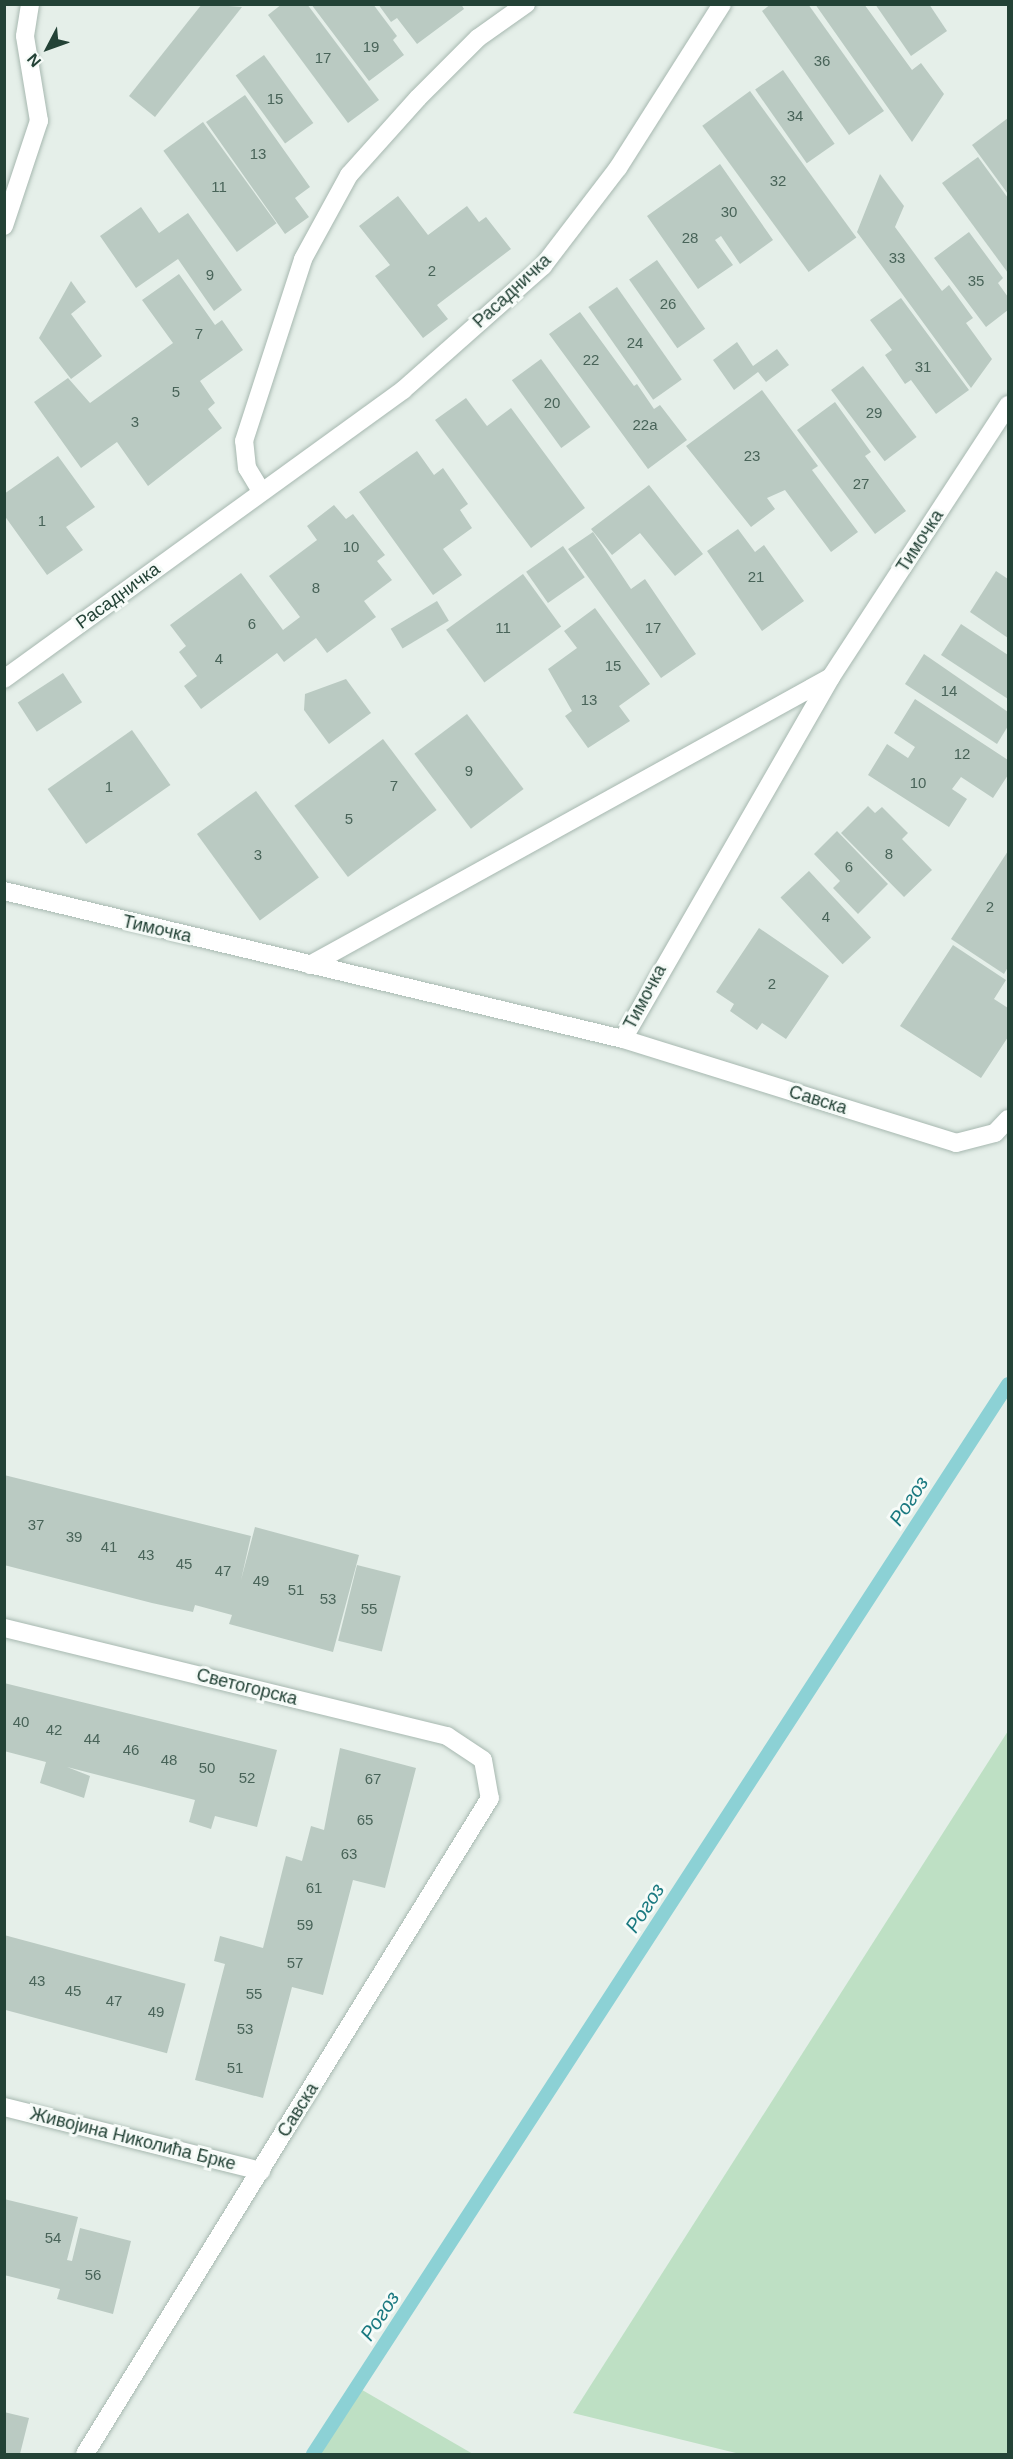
<!DOCTYPE html>
<html>
<head>
<meta charset="utf-8">
<style>
	body { margin:0 }
	#map { position:relative; width:1013px; height:2459px; overflow:hidden; background:#e5efe9; font-family:Helvetica,sans-serif }
	div>[style] { position:absolute }
	.green>* { inset:0; background:#bee0c4 }
	.stream>* { height:14px; margin:-7px; padding:0 7px; transform-origin:7px; border-radius:7px; background:#8cd1d5 }
	.building>* { inset:0; background:#bacac2; transform-origin:0 0 }
	.roads { filter:drop-shadow(0 0 2px #a7b8b0) drop-shadow(0 0 2px #a7b8b0) }
	.minor>* { height:18px; margin:-9px; padding:0 9px; transform-origin:9px; border-radius:9px; background:#fff }
	span { translate:-50% -50%; white-space:nowrap; text-align:center; line-height:1.15; -webkit-text-stroke:6px #f6fbf8; paint-order:stroke }
	.number-label { font-size:15px; color:#496459 }
	.number-label span { -webkit-text-stroke-width:0 }
	.street-label { font-size:18px; color:#234236 }
	.water-label { font-size:20px; color:#1a7980; font-style:italic }
	.frame { position:absolute; inset:0; border:6px solid #234236; pointer-events:none }
	.north { position:absolute; left:18px; top:18px; width:60px; height:60px; -webkit-text-stroke:4px #f6fbf8; paint-order:stroke; rotate:229deg; font-size:16px; font-weight:700; line-height:24px; text-align:center; color:#234236 }
	.north::after { content:''; display:block; margin:auto; width:21px; height:27px; background:#234236; clip-path:polygon(50% 0,100% 100%,50% 72%,0 100%) }
</style>
</head>
<body>
<div id="map">
	<div class="green">
		<i style="clip-path:polygon(1008px 1731px,1008px 2454px,740px 2454px,573px 2413px)"></i>
		<i style="clip-path:polygon(357px 2387px,473px 2454px,314px 2454px)"></i>
	</div>
	<div class="stream">
		<i style="left:313px;top:2454px;width:1276px;rotate:-56.99deg"></i>
	</div>
	<div class="building">
		<i style="clip-path:polygon(202px 4px,242px 7px,155px 117px,129px 96px)"></i>
		<i style="clip-path:polygon(282px 4px,307px 4px,379px 100px,348px 123px,268px 15px)"></i>
		<i style="clip-path:polygon(311px 4px,373px 4px,397px 36px,393px 40px,404px 55px,369px 81px)"></i>
		<i style="clip-path:polygon(378px 4px,461px 4px,464px 9px,417px 44px,397px 18px,391px 22px)"></i>
		<i style="clip-path:polygon(771px 4px,808px 4px,884px 111px,849px 135px,762px 11px)"></i>
		<i style="clip-path:polygon(815px 4px,864px 4px,912px 70px,921px 63px,944px 94px,912px 142px)"></i>
		<i style="clip-path:polygon(875px 4px,929px 4px,947px 31px,911px 56px)"></i>
		<i style="left:264px;top:55px;width:84px;height:35px;rotate:54deg"></i>
		<i style="left:783px;top:70px;width:90px;height:34px;rotate:55deg"></i>
		<i style="left:750px;top:91px;width:181px;height:59px;rotate:54deg"></i>
		<i style="clip-path:polygon(245px 95px,310px 187px,295px 198px,309px 217px,285px 234px,206px 122px)"></i>
		<i style="clip-path:polygon(1008px 118px,1008px 194px,972px 145px)"></i>
		<i style="left:203px;top:122px;width:125px;height:49px;rotate:54deg"></i>
		<i style="clip-path:polygon(978px 157px,1008px 198px,1008px 273px,942px 183px)"></i>
		<i style="clip-path:polygon(720px 164px,773px 240px,740px 264px,721px 236px,715px 240px,733px 265px,698px 289px,647px 216px)"></i>
		<i style="clip-path:polygon(880px 174px,904px 206px,895px 227px,942px 291px,949px 285px,973px 318px,966px 323px,992px 359px,971px 388px,857px 232px)"></i>
		<i style="clip-path:polygon(398px 196px,428px 235px,467px 206px,479px 222px,486px 217px,511px 249px,437px 305px,448px 319px,423px 338px,375px 276px,390px 265px,359px 226px)"></i>
		<i style="clip-path:polygon(141px 207px,159px 233px,188px 213px,242px 290px,214px 311px,178px 259px,136px 288px,100px 236px)"></i>
		<i style="clip-path:polygon(969px 232px,1003px 278px,998px 283px,1008px 297px,1008px 310px,986px 327px,934px 258px)"></i>
		<i style="left:657px;top:260px;width:84px;height:34px;rotate:55deg"></i>
		<i style="clip-path:polygon(179px 274px,215px 325px,222px 320px,243px 350px,200px 381px,215px 403px,208px 409px,222px 428px,148px 486px,117px 442px,81px 468px,34px 402px,68px 378px,90px 403px,173px 343px,142px 300px)"></i>
		<i style="clip-path:polygon(71px 281px,86px 302px,71px 314px,102px 356px,71px 379px,39px 338px)"></i>
		<i style="left:617px;top:287px;width:113px;height:35px;rotate:55deg"></i>
		<i style="clip-path:polygon(901px 298px,969px 390px,936px 414px,911px 380px,905px 384px,885px 355px,892px 350px,870px 320px)"></i>
		<i style="clip-path:polygon(580px 312px,634px 386px,637px 384px,654px 409px,660px 405px,687px 440px,648px 469px,549px 334px)"></i>
		<i style="clip-path:polygon(737px 342px,753px 366px,777px 349px,789px 365px,766px 382px,758px 372px,734px 390px,713px 360px)"></i>
		<i style="left:541px;top:359px;width:84px;height:36px;rotate:54deg"></i>
		<i style="left:863px;top:366px;width:89px;height:40px;rotate:53deg"></i>
		<i style="clip-path:polygon(762px 390px,818px 466px,812px 470px,858px 532px,831px 552px,785px 490px,767px 498px,775px 509px,751px 527px,686px 446px)"></i>
		<i style="clip-path:polygon(466px 398px,487px 426px,511px 408px,585px 508px,531px 548px,435px 420px)"></i>
		<i style="clip-path:polygon(835px 402px,871px 452px,865px 456px,906px 511px,875px 534px,797px 430px)"></i>
		<i style="clip-path:polygon(417px 451px,434px 475px,443px 468px,468px 504px,460px 510px,472px 528px,443px 549px,462px 575px,433px 595px,359px 492px)"></i>
		<i style="clip-path:polygon(58px 456px,95px 507px,66px 527px,83px 550px,47px 575px,4px 515px,4px 494px)"></i>
		<i style="clip-path:polygon(649px 485px,703px 554px,675px 576px,640px 533px,612px 555px,591px 529px)"></i>
		<i style="clip-path:polygon(334px 505px,346px 519px,353px 514px,385px 555px,377px 561px,392px 580px,364px 601px,376px 617px,327px 653px,316px 638px,284px 662px,277px 653px,201px 709px,184px 686px,197px 676px,179px 652px,186px 646px,170px 625px,241px 573px,283px 630px,300px 617px,269px 576px,317px 540px,307px 526px)"></i>
		<i style="clip-path:polygon(738px 529px,755px 552px,764px 545px,804px 601px,762px 631px,707px 551px)"></i>
		<i style="clip-path:polygon(593px 532px,631px 589px,645px 579px,696px 654px,661px 678px,568px 549px)"></i>
		<i style="left:563px;top:546px;width:38px;height:45px;rotate:55deg"></i>
		<i style="clip-path:polygon(996px 571px,1008px 579px,1008px 638px,970px 612px)"></i>
		<i style="left:523px;top:574px;width:65px;height:95px;rotate:54deg"></i>
		<i style="left:437px;top:601px;width:23px;height:54px;rotate:59deg"></i>
		<i style="clip-path:polygon(595px 608px,650px 684px,619px 706px,630px 721px,588px 748px,565px 716px,572px 711px,548px 669px,577px 648px,564px 631px)"></i>
		<i style="clip-path:polygon(961px 624px,1008px 655px,1008px 699px,941px 655px)"></i>
		<i style="clip-path:polygon(924px 654px,1008px 712px,1008px 726px,997px 744px,905px 684px)"></i>
		<i style="left:63px;top:673px;width:35px;height:54px;rotate:57deg"></i>
		<i style="clip-path:polygon(346px 679px,371px 713px,329px 744px,304px 710px,305px 694px)"></i>
		<i style="clip-path:polygon(915px 699px,1008px 760px,1008px 775px,993px 798px,961px 777px,952px 789px,967px 799px,949px 827px,868px 775px,887px 744px,908px 758px,915px 747px,894px 733px)"></i>
		<i style="left:467px;top:714px;width:94px;height:66px;rotate:53deg"></i>
		<i style="left:132px;top:730px;width:67px;height:103px;rotate:55deg"></i>
		<i style="left:383px;top:739px;width:89px;height:111px;rotate:53deg"></i>
		<i style="left:256px;top:791px;width:107px;height:73px;rotate:54deg"></i>
		<i style="clip-path:polygon(868px 806px,875px 813px,882px 807px,908px 833px,902px 839px,932px 870px,904px 897px,841px 833px)"></i>
		<i style="clip-path:polygon(837px 831px,888px 884px,858px 914px,833px 888px,840px 881px,814px 854px)"></i>
		<i style="clip-path:polygon(1008px 851px,1008px 967px,1004px 974px,951px 939px)"></i>
		<i style="left:809px;top:871px;width:91px;height:39px;rotate:47deg"></i>
		<i style="clip-path:polygon(759px 928px,829px 976px,786px 1039px,762px 1023px,757px 1030px,730px 1011px,734px 1004px,716px 992px)"></i>
		<i style="clip-path:polygon(953px 945px,1006px 980px,994px 999px,1008px 1008px,1008px 1037px,981px 1078px,900px 1026px)"></i>
		<i style="clip-path:polygon(4px 1475px,251px 1536px,241px 1580px,255px 1527px,359px 1555px,333px 1652px,229px 1624px,232px 1615px,195px 1605px,193px 1612px,152px 1603px,4px 1565px)"></i>
		<i style="left:357px;top:1565px;width:45px;height:78px;rotate:14deg"></i>
		<i style="clip-path:polygon(4px 1683px,277px 1750px,257px 1827px,215px 1816px,211px 1829px,189px 1822px,195px 1800px,67px 1767px,90px 1776px,84px 1798px,40px 1783px,46px 1762px,4px 1751px)"></i>
		<i style="clip-path:polygon(340px 1748px,416px 1768px,385px 1888px,353px 1880px,323px 1995px,292px 1987px,263px 2098px,195px 2080px,225px 1964px,214px 1961px,220px 1936px,263px 1948px,286px 1856px,302px 1861px,311px 1826px,324px 1830px)"></i>
		<i style="left:4px;top:1935px;width:188px;height:72px;rotate:15deg"></i>
		<i style="clip-path:polygon(4px 2199px,78px 2217px,67px 2260px,72px 2261px,80px 2228px,131px 2241px,113px 2314px,57px 2299px,60px 2289px,4px 2275px)"></i>
		<i style="clip-path:polygon(4px 2412px,29px 2418px,20px 2454px,4px 2454px)"></i>
	</div>
	<div class="roads">
		<div class="minor">
			<i style="left:4px;top:226px;width:111px;rotate:-71.6deg"></i>
			<i style="left:39px;top:121px;width:86px;rotate:-99.4deg"></i>
			<i style="left:25px;top:36px;width:32px;rotate:-81deg"></i>
			<i style="left:261px;top:491px;width:27px;rotate:-121deg"></i>
			<i style="left:247px;top:468px;width:27px;rotate:-96deg"></i>
			<i style="left:244px;top:441px;width:191px;rotate:-72deg"></i>
			<i style="left:303px;top:259px;width:96px;rotate:-61.3deg"></i>
			<i style="left:349px;top:175px;width:103px;rotate:-48.1deg"></i>
			<i style="left:418px;top:98px;width:85px;rotate:-45deg"></i>
			<i style="left:478px;top:38px;width:59px;rotate:-35.3deg"></i>
			<i style="left:4px;top:679px;width:493px;rotate:-35.9deg"></i>
			<i style="left:403px;top:390px;width:187px;rotate:-41.5deg"></i>
			<i style="left:543px;top:266px;width:123px;rotate:-52.6deg"></i>
			<i style="left:618px;top:168px;width:194px;rotate:-57.6deg"></i>
			<i style="left:4px;top:891px;width:636px;rotate:13.45deg"></i>
			<i style="left:623px;top:1039px;width:349px;rotate:17.3deg"></i>
			<i style="left:956px;top:1143px;width:40px;rotate:-14.4deg"></i>
			<i style="left:995px;top:1133px;width:19px;rotate:-47deg"></i>
			<i style="left:310px;top:965px;width:595px;rotate:-28.93deg"></i>
			<i style="left:623px;top:1039px;width:418px;rotate:-60.1deg"></i>
			<i style="left:831px;top:677px;width:325px;rotate:-56.9deg"></i>
			<i style="left:4px;top:1628px;width:456px;rotate:13.7deg"></i>
			<i style="left:447px;top:1736px;width:43px;rotate:33.7deg"></i>
			<i style="left:483px;top:1760px;width:39px;rotate:80deg"></i>
			<i style="left:490px;top:1798px;width:771px;rotate:121.69deg"></i>
			<i style="left:4px;top:2107px;width:265px;rotate:14deg"></i>
		</div>
	</div>
	<div class="number-label">
		<span style="left:371px;top:47px">19</span>
		<span style="left:323px;top:58px">17</span>
		<span style="left:822px;top:61px">36</span>
		<span style="left:275px;top:99px">15</span>
		<span style="left:795px;top:116px">34</span>
		<span style="left:258px;top:154px">13</span>
		<span style="left:778px;top:181px">32</span>
		<span style="left:219px;top:187px">11</span>
		<span style="left:729px;top:212px">30</span>
		<span style="left:690px;top:238px">28</span>
		<span style="left:897px;top:258px">33</span>
		<span style="left:432px;top:271px">2</span>
		<span style="left:210px;top:275px">9</span>
		<span style="left:976px;top:281px">35</span>
		<span style="left:668px;top:304px">26</span>
		<span style="left:199px;top:334px">7</span>
		<span style="left:635px;top:343px">24</span>
		<span style="left:591px;top:360px">22</span>
		<span style="left:923px;top:367px">31</span>
		<span style="left:176px;top:392px">5</span>
		<span style="left:552px;top:403px">20</span>
		<span style="left:874px;top:413px">29</span>
		<span style="left:135px;top:422px">3</span>
		<span style="left:645px;top:425px">22a</span>
		<span style="left:752px;top:456px">23</span>
		<span style="left:861px;top:484px">27</span>
		<span style="left:42px;top:521px">1</span>
		<span style="left:351px;top:547px">10</span>
		<span style="left:756px;top:577px">21</span>
		<span style="left:316px;top:588px">8</span>
		<span style="left:252px;top:624px">6</span>
		<span style="left:503px;top:628px">11</span>
		<span style="left:653px;top:628px">17</span>
		<span style="left:219px;top:659px">4</span>
		<span style="left:613px;top:666px">15</span>
		<span style="left:949px;top:691px">14</span>
		<span style="left:589px;top:700px">13</span>
		<span style="left:962px;top:754px">12</span>
		<span style="left:469px;top:771px">9</span>
		<span style="left:918px;top:783px">10</span>
		<span style="left:394px;top:786px">7</span>
		<span style="left:109px;top:787px">1</span>
		<span style="left:349px;top:819px">5</span>
		<span style="left:889px;top:854px">8</span>
		<span style="left:258px;top:855px">3</span>
		<span style="left:849px;top:867px">6</span>
		<span style="left:990px;top:907px">2</span>
		<span style="left:826px;top:917px">4</span>
		<span style="left:772px;top:984px">2</span>
		<span style="left:36px;top:1525px">37</span>
		<span style="left:74px;top:1537px">39</span>
		<span style="left:109px;top:1547px">41</span>
		<span style="left:146px;top:1555px">43</span>
		<span style="left:184px;top:1564px">45</span>
		<span style="left:223px;top:1571px">47</span>
		<span style="left:261px;top:1581px">49</span>
		<span style="left:296px;top:1590px">51</span>
		<span style="left:328px;top:1599px">53</span>
		<span style="left:369px;top:1609px">55</span>
		<span style="left:21px;top:1722px">40</span>
		<span style="left:54px;top:1730px">42</span>
		<span style="left:92px;top:1739px">44</span>
		<span style="left:131px;top:1750px">46</span>
		<span style="left:169px;top:1760px">48</span>
		<span style="left:207px;top:1768px">50</span>
		<span style="left:247px;top:1778px">52</span>
		<span style="left:373px;top:1779px">67</span>
		<span style="left:365px;top:1820px">65</span>
		<span style="left:349px;top:1854px">63</span>
		<span style="left:314px;top:1888px">61</span>
		<span style="left:305px;top:1925px">59</span>
		<span style="left:295px;top:1963px">57</span>
		<span style="left:37px;top:1981px">43</span>
		<span style="left:73px;top:1991px">45</span>
		<span style="left:254px;top:1994px">55</span>
		<span style="left:114px;top:2001px">47</span>
		<span style="left:156px;top:2012px">49</span>
		<span style="left:245px;top:2029px">53</span>
		<span style="left:235px;top:2068px">51</span>
		<span style="left:53px;top:2238px">54</span>
		<span style="left:93px;top:2275px">56</span>
	</div>
	<div class="street-label">
		<span style="left:512px;top:291px;rotate:-43deg">Расадничка</span>
		<span style="left:920px;top:541px;rotate:-57deg">Тимочка</span>
		<span style="left:118px;top:596px;rotate:-36deg">Расадничка</span>
		<span style="left:157px;top:929px;rotate:13deg">Тимочка</span>
		<span style="left:645px;top:997px;rotate:-62deg">Тимочка</span>
		<span style="left:818px;top:1100px;rotate:17deg">Савска</span>
		<span style="left:247px;top:1687px;rotate:14deg">Светогорска</span>
		<span style="left:298px;top:2110px;rotate:-58deg">Савска</span>
		<span style="left:133px;top:2139px;rotate:14deg">Живојина Николића Брке</span>
	</div>
	<div class="water-label">
		<span style="left:909px;top:1501px;rotate:-57deg">Рогоз</span>
		<span style="left:645px;top:1908px;rotate:-57deg">Рогоз</span>
		<span style="left:380px;top:2316px;rotate:-57deg">Рогоз</span>
	</div>
	<div class="frame"></div>
	<div class="north">N</div>
</div>
</body>
</html>
